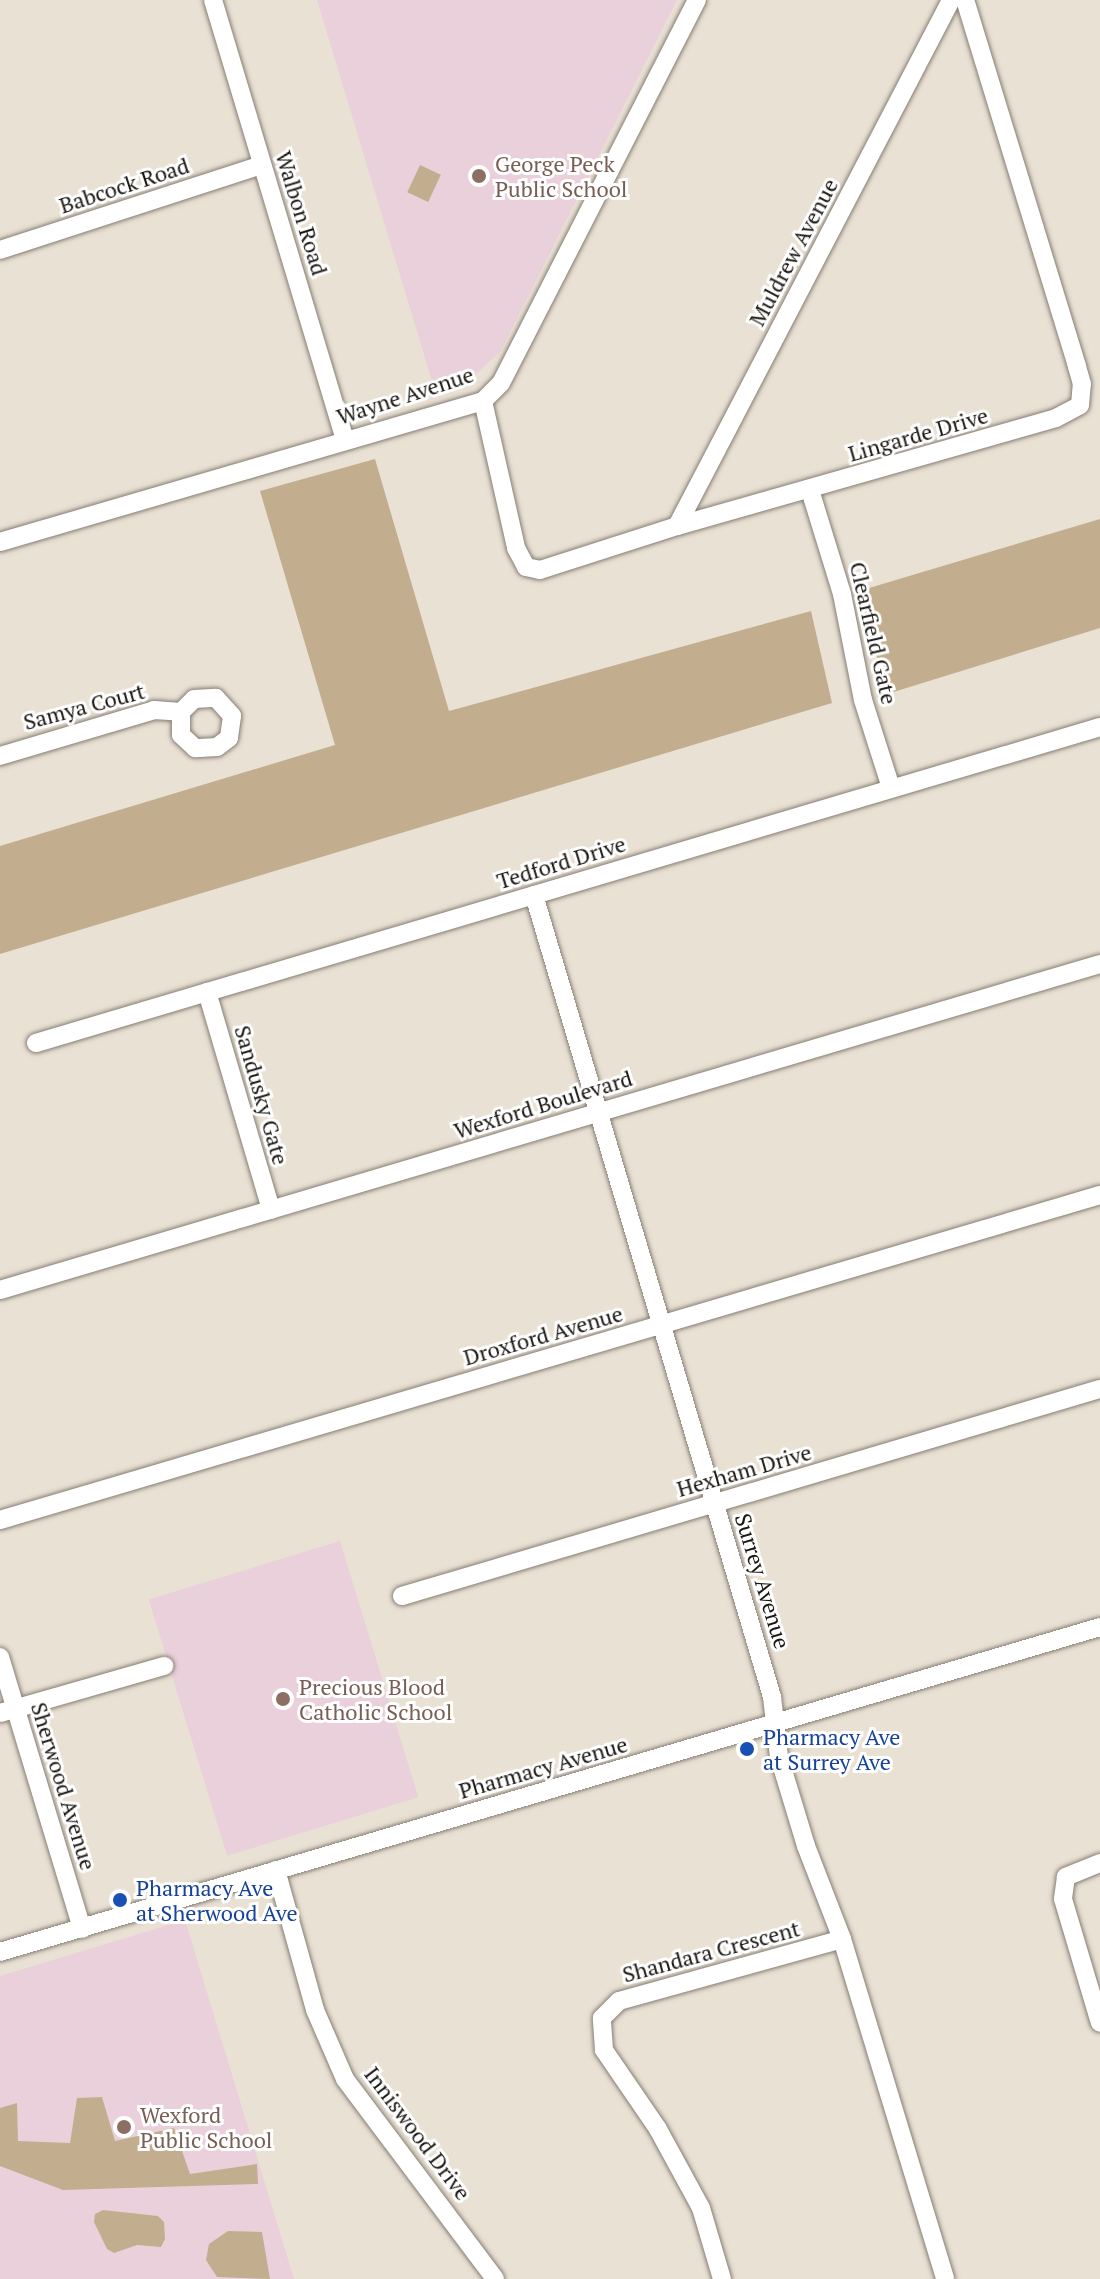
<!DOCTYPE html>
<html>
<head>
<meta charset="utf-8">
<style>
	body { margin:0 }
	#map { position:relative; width:1100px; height:2279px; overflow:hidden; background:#e9e1d4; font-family:"PT Serif",serif }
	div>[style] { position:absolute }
	.education>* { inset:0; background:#e9d0da; transform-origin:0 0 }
	.green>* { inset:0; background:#c2ae8e; transform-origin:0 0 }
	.roads { filter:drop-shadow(0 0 2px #867e73) drop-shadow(0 0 2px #867e73) }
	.minor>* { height:18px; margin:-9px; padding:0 9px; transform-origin:9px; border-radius:9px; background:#fff }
	.dots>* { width:22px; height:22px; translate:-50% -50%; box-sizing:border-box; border:4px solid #fff; border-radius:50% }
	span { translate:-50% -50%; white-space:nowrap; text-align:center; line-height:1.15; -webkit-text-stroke:6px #fff; paint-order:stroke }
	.education-label { font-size:22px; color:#785e54 }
	.left { translate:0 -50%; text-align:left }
	.street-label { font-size:22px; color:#1a1713 }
	.transit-label { font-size:22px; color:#164399 }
</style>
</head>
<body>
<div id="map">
	<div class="education">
		<i style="clip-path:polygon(317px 0,677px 0,500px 352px,475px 375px,453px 386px,435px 391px)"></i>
		<i style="left:340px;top:1541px;width:268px;height:200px;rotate:73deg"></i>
		<i style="clip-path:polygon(185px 1920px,294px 2279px,0 2279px,0 1976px)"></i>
	</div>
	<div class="green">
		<i style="left:420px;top:165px;width:23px;height:30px;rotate:25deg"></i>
		<i style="clip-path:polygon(375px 459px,449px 711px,811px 611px,832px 703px,0 954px,0 846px,335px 745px,260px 491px)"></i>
		<i style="clip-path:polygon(1100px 519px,1100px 628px,887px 694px,859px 591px)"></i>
		<i style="clip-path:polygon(102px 2097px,115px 2141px,174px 2128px,190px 2174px,257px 2164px,258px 2184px,63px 2190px,0 2166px,0 2108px,17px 2103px,18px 2141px,70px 2143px,77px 2098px)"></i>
		<i style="clip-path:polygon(103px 2210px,158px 2216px,164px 2222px,165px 2239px,161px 2247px,137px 2245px,114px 2253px,107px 2249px,94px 2222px,95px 2214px)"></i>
		<i style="clip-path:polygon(228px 2231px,262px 2232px,270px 2279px,217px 2277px,206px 2260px,209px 2244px)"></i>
	</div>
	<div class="roads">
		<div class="minor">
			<i style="left:213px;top:0;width:459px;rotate:73.3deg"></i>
			<i style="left:0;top:250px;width:275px;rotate:-18deg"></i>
			<i style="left:483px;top:401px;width:151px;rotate:77.3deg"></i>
			<i style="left:516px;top:548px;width:21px;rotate:62deg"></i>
			<i style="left:526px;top:567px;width:14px;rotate:12deg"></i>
			<i style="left:540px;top:570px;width:144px;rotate:-17.8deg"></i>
			<i style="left:677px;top:526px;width:394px;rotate:-15.9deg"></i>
			<i style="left:1056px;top:418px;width:27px;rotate:-28deg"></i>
			<i style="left:1080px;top:405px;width:21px;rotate:-85deg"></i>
			<i style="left:1082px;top:384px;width:19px;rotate:-106deg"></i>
			<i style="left:1077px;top:366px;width:383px;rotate:-107deg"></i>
			<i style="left:810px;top:490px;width:109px;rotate:72.9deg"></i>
			<i style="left:842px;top:594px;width:108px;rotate:78.8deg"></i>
			<i style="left:863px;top:700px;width:92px;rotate:72.3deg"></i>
			<i style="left:677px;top:526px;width:593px;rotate:-62.48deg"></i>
			<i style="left:0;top:542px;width:503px;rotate:-16.27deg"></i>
			<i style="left:483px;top:401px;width:25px;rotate:-45deg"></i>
			<i style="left:501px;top:383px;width:430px;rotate:-62.9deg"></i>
			<i style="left:0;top:756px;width:161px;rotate:-16.6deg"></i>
			<i style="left:154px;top:710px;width:27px;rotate:4deg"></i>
			<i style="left:181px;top:712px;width:18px;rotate:-45deg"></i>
			<i style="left:194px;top:699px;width:22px;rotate:-3deg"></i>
			<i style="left:216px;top:698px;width:24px;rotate:48deg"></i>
			<i style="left:232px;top:716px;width:22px;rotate:98deg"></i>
			<i style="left:229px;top:738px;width:15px;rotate:143deg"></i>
			<i style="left:217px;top:747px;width:22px;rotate:177deg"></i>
			<i style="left:195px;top:748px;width:19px;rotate:-137deg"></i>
			<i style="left:181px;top:735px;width:23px;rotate:-90deg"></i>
			<i style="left:534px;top:895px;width:837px;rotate:73.47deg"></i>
			<i style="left:772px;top:1697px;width:60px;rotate:83.3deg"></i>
			<i style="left:779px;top:1757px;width:93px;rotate:73.1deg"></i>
			<i style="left:806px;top:1846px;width:100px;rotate:68.8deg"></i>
			<i style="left:842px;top:1939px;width:355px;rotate:73.1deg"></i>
			<i style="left:207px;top:992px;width:227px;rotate:73.6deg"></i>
			<i style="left:36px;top:1043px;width:1110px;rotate:-16.54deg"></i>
			<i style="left:0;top:1290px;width:1147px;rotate:-16.51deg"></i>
			<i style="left:0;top:1520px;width:1147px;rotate:-16.46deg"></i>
			<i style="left:402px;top:1596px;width:728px;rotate:-16.52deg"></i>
			<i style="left:0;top:1657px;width:284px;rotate:73.2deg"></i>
			<i style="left:0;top:1713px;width:171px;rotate:-16deg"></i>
			<i style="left:1100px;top:1863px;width:37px;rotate:158deg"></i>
			<i style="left:1066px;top:1877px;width:22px;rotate:98deg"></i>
			<i style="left:1063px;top:1899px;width:129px;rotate:73.4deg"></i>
			<i style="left:276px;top:1870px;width:145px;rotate:74.4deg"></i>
			<i style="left:315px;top:2010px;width:75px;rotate:66.5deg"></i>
			<i style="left:345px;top:2079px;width:250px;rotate:53.1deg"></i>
			<i style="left:0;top:1952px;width:1147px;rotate:-16.46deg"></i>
			<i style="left:722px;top:2279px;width:74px;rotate:-106.5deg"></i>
			<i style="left:701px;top:2208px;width:90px;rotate:-118.6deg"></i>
			<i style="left:658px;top:2129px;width:96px;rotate:-124.4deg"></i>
			<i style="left:604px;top:2050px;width:32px;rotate:-94deg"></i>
			<i style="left:602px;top:2018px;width:24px;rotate:-45deg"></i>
			<i style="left:619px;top:2001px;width:231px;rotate:-15.5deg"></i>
		</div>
	</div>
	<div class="dots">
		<i style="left:479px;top:176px;background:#8d6e63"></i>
		<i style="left:283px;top:1699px;background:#8d6e63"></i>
		<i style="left:747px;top:1749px;background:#1a4fb4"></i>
		<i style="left:120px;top:1900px;background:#1a4fb4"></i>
		<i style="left:124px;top:2127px;background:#8d6e63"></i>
	</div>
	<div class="education-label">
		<span class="left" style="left:495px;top:176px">George Peck<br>Public School</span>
		<span class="left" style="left:299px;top:1699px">Precious Blood<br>Catholic School</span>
		<span class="left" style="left:140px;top:2127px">Wexford<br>Public School</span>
	</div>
	<div class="street-label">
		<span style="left:124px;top:185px;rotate:-18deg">Babcock Road</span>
		<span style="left:302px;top:213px;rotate:73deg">Walbon Road</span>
		<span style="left:793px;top:252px;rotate:-62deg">Muldrew Avenue</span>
		<span style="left:405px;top:395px;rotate:-18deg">Wayne Avenue</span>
		<span style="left:918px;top:434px;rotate:-16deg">Lingarde Drive</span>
		<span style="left:874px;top:633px;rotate:77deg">Clearfield Gate</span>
		<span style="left:84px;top:706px;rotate:-15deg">Samya Court</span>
		<span style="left:561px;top:862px;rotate:-17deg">Tedford Drive</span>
		<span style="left:262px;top:1095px;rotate:74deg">Sandusky Gate</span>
		<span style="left:543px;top:1104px;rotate:-17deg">Wexford Boulevard</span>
		<span style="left:543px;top:1335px;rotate:-16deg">Droxford Avenue</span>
		<span style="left:744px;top:1470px;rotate:-16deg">Hexham Drive</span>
		<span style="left:763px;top:1581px;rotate:73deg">Surrey Avenue</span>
		<span style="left:543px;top:1767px;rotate:-16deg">Pharmacy Avenue</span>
		<span style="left:64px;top:1786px;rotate:73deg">Sherwood Avenue</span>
		<span style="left:711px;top:1951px;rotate:-15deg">Shandara Crescent</span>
		<span style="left:418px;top:2133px;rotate:53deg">Inniswood Drive</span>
	</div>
	<div class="transit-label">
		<span class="left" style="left:763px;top:1749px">Pharmacy Ave<br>at Surrey Ave</span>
		<span class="left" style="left:136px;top:1900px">Pharmacy Ave<br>at Sherwood Ave</span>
	</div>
</div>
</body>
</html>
